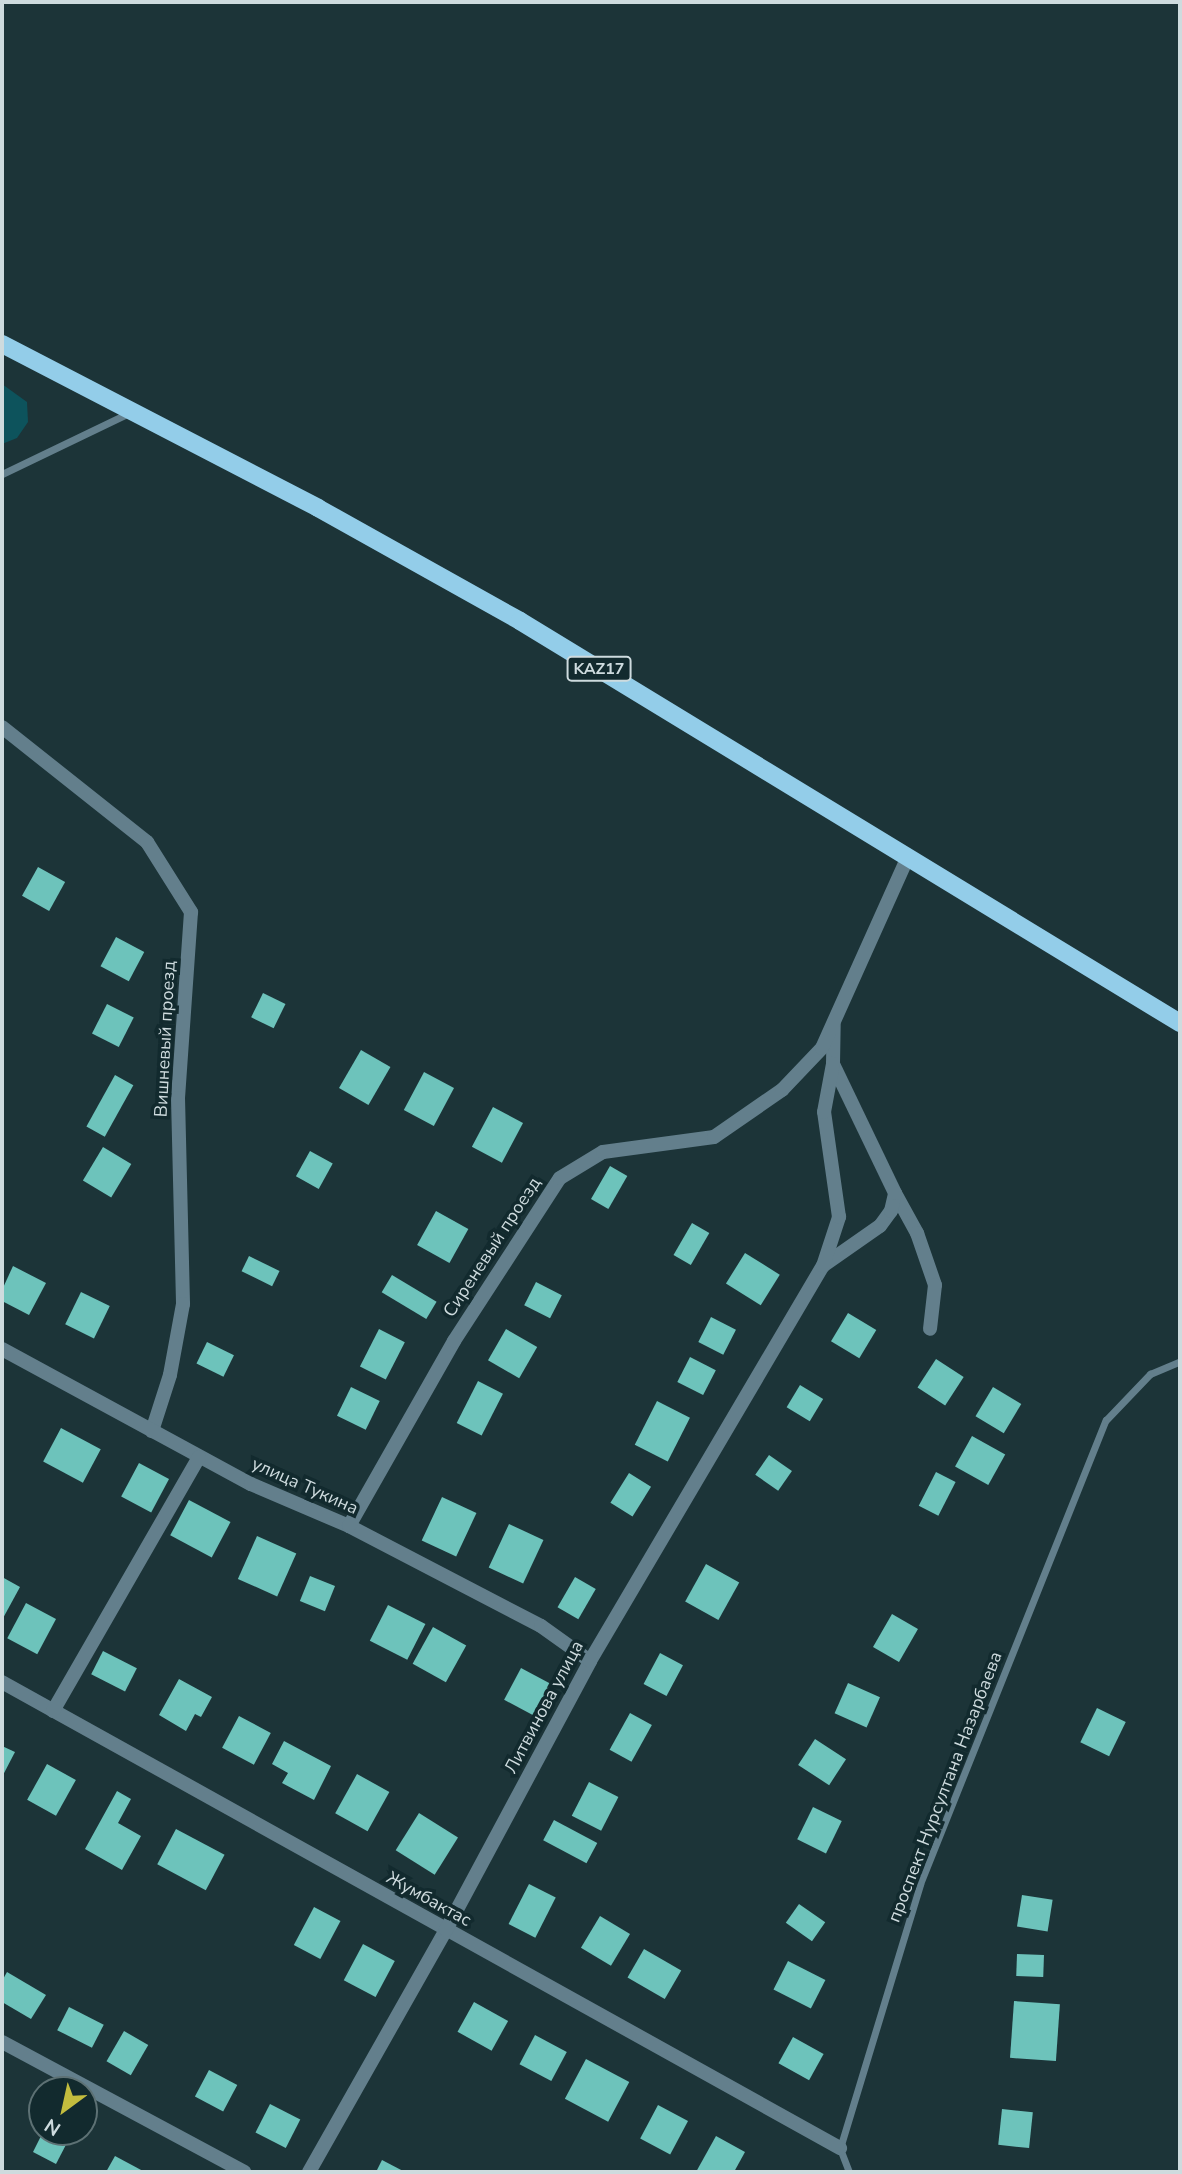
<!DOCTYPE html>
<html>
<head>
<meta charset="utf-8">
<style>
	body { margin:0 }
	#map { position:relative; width:1182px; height:2174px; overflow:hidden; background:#1c3438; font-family:"Nunito Sans",sans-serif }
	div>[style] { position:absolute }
	.green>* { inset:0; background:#0d535c }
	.building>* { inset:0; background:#6dc3bb; transform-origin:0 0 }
	.lane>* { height:7px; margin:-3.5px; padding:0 3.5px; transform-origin:3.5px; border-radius:3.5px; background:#637f8c }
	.street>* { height:14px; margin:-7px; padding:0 7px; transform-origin:7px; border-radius:7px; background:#637f8c }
	.primary>* { height:18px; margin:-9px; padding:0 9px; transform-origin:9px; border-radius:9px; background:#93cde9 }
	span { translate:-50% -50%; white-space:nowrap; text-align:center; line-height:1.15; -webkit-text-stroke:7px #122a2e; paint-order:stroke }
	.shield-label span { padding:2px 5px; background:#122a2e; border:2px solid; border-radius:5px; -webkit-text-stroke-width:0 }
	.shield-label { font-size:16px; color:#cedbde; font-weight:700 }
	.street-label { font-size:18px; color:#cedbde }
	.frame { position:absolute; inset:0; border:4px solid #cedbde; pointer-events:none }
	.north { position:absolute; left:28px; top:2076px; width:70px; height:70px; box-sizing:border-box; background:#122a2e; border:2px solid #5d7174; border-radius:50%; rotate:213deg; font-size:19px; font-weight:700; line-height:28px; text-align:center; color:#cedbde }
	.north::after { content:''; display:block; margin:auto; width:24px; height:32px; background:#c3bd3e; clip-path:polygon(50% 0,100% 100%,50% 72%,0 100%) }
</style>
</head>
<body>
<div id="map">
	<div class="green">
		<i style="clip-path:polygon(2px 384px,27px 402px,28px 422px,17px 438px,2px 444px)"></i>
	</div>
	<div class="building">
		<i style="left:38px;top:867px;width:31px;height:33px;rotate:29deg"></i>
		<i style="left:116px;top:937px;width:32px;height:33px;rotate:28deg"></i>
		<i style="left:263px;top:993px;width:25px;height:27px;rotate:26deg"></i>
		<i style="left:107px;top:1004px;width:30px;height:33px;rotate:27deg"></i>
		<i style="left:361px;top:1050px;width:34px;height:44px;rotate:30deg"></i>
		<i style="left:424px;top:1072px;width:34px;height:43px;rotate:28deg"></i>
		<i style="left:115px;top:1075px;width:21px;height:59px;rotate:29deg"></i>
		<i style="left:493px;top:1107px;width:34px;height:45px;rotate:28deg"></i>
		<i style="left:103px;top:1147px;width:33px;height:39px;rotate:31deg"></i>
		<i style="left:310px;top:1151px;width:26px;height:29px;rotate:29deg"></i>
		<i style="left:610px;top:1166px;width:20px;height:38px;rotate:30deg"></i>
		<i style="left:436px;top:1211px;width:37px;height:39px;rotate:29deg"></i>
		<i style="left:692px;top:1223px;width:20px;height:37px;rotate:30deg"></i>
		<i style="left:745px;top:1253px;width:41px;height:36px;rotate:32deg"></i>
		<i style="left:249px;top:1256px;width:34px;height:17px;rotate:26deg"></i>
		<i style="clip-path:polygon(13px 1266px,46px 1283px,29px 1315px,2px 1301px,2px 1290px)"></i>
		<i style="left:392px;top:1275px;width:52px;height:20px;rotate:31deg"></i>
		<i style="left:536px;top:1282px;width:29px;height:26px;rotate:27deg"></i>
		<i style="left:81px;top:1292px;width:32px;height:36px;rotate:26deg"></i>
		<i style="left:848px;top:1313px;width:33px;height:33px;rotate:31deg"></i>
		<i style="left:711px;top:1317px;width:28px;height:28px;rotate:27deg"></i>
		<i style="left:379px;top:1329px;width:29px;height:42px;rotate:27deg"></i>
		<i style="left:506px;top:1329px;width:36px;height:36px;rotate:30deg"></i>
		<i style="left:207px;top:1342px;width:30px;height:24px;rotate:26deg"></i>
		<i style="left:690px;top:1357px;width:29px;height:28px;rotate:27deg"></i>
		<i style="left:936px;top:1359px;width:33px;height:34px;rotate:33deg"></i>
		<i style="left:478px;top:1381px;width:28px;height:47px;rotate:27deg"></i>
		<i style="left:800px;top:1385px;width:27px;height:26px;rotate:31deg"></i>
		<i style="left:351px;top:1387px;width:32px;height:32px;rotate:26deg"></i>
		<i style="left:993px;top:1387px;width:33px;height:34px;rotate:31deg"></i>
		<i style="left:657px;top:1401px;width:37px;height:49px;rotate:27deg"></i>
		<i style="left:61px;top:1428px;width:45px;height:38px;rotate:28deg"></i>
		<i style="left:972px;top:1436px;width:38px;height:35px;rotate:29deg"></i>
		<i style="left:769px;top:1455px;width:28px;height:24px;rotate:35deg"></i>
		<i style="left:139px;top:1463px;width:34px;height:38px;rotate:28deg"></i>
		<i style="left:936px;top:1472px;width:22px;height:38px;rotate:27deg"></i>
		<i style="left:629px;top:1473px;width:26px;height:35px;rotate:32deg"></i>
		<i style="left:442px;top:1497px;width:38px;height:48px;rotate:25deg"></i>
		<i style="left:189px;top:1500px;width:47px;height:40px;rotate:28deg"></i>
		<i style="left:509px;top:1524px;width:38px;height:48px;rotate:25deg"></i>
		<i style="left:257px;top:1536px;width:43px;height:47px;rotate:24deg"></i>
		<i style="left:706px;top:1564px;width:38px;height:43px;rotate:29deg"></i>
		<i style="left:310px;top:1576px;width:27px;height:27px;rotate:22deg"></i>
		<i style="clip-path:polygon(2px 1577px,20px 1587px,2px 1620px)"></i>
		<i style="left:575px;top:1577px;width:24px;height:35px;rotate:30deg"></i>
		<i style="left:26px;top:1603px;width:34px;height:40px;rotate:28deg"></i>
		<i style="left:388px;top:1605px;width:42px;height:40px;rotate:27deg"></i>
		<i style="left:892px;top:1614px;width:30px;height:38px;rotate:30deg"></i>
		<i style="left:433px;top:1627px;width:38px;height:42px;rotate:29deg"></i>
		<i style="left:103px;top:1651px;width:38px;height:26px;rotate:27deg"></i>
		<i style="left:660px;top:1653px;width:26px;height:35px;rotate:28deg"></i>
		<i style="left:521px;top:1668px;width:34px;height:36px;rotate:28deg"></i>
		<i style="clip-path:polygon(179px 1679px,212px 1697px,201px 1717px,195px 1714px,186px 1731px,159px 1715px)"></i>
		<i style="left:848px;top:1683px;width:35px;height:33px;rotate:24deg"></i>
		<i style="left:1097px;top:1708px;width:32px;height:38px;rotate:26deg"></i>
		<i style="left:630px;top:1713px;width:25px;height:42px;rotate:29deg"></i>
		<i style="left:239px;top:1716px;width:36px;height:36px;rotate:28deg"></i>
		<i style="left:815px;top:1739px;width:37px;height:31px;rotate:33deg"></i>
		<i style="clip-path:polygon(284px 1741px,331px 1766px,314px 1800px,282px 1783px,288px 1773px,272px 1764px)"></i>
		<i style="clip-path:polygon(2px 1746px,15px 1752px,2px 1777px)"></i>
		<i style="left:47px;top:1764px;width:33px;height:41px;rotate:29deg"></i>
		<i style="left:357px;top:1774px;width:37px;height:45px;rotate:29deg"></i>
		<i style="left:589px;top:1782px;width:33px;height:38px;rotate:27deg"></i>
		<i style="clip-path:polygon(117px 1791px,131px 1799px,118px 1823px,141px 1836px,122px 1870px,85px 1849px)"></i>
		<i style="left:813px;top:1807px;width:32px;height:36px;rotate:26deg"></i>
		<i style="left:419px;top:1813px;width:46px;height:44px;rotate:32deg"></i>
		<i style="left:554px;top:1820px;width:49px;height:23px;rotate:28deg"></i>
		<i style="left:176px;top:1829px;width:55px;height:40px;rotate:28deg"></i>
		<i style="left:529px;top:1884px;width:30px;height:45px;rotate:27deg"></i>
		<i style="left:1022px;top:1895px;width:31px;height:32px;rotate:9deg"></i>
		<i style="left:799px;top:1904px;width:32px;height:23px;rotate:35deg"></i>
		<i style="left:314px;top:1907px;width:30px;height:43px;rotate:28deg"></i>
		<i style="left:600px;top:1916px;width:35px;height:37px;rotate:31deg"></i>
		<i style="left:363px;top:1944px;width:36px;height:41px;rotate:28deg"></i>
		<i style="left:644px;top:1949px;width:43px;height:33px;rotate:30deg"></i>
		<i style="left:1017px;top:1954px;width:27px;height:22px;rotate:2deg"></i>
		<i style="left:788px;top:1961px;width:42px;height:32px;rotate:27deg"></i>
		<i style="clip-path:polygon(7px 1972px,46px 1995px,31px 2019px,2px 2002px,2px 1981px)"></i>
		<i style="left:1014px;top:2001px;width:46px;height:57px;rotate:4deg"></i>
		<i style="left:474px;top:2002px;width:39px;height:34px;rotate:29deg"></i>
		<i style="left:69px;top:2007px;width:39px;height:26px;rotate:27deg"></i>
		<i style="left:124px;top:2031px;width:28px;height:35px;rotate:30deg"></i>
		<i style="left:535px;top:2035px;width:36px;height:33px;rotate:28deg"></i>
		<i style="left:793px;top:2037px;width:35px;height:30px;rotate:29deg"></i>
		<i style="left:586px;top:2059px;width:49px;height:45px;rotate:28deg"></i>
		<i style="left:209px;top:2070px;width:32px;height:30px;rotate:28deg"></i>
		<i style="left:270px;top:2104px;width:34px;height:32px;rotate:27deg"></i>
		<i style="left:658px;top:2105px;width:34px;height:38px;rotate:28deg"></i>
		<i style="left:1002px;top:2109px;width:31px;height:36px;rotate:6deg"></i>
		<i style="clip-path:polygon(43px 2132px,71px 2135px,56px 2164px,33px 2152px)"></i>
		<i style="clip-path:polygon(716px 2136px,745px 2152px,734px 2172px,696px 2172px)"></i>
		<i style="clip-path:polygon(115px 2156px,143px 2171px,142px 2172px,106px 2172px)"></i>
		<i style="clip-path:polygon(382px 2160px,405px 2172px,376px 2172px)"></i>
	</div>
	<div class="lane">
		<i style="left:2px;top:474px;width:143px;rotate:-25.7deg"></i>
		<i style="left:849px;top:2172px;width:26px;rotate:-111deg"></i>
		<i style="left:840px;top:2148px;width:276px;rotate:-73.1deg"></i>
		<i style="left:920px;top:1884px;width:500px;rotate:-68.2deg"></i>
		<i style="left:1106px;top:1420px;width:64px;rotate:-46.3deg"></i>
		<i style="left:1150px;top:1374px;width:33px;rotate:-23deg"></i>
	</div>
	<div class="street">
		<i style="left:2px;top:727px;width:185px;rotate:38.4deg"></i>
		<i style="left:147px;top:842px;width:83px;rotate:57.8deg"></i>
		<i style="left:191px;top:912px;width:186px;rotate:94deg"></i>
		<i style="left:178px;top:1098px;width:206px;rotate:88.6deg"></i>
		<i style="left:183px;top:1304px;width:72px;rotate:100.4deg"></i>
		<i style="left:170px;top:1375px;width:59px;rotate:107.8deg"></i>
		<i style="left:895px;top:1193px;width:46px;rotate:61.2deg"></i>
		<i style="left:917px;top:1233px;width:55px;rotate:70.9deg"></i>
		<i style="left:935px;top:1285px;width:44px;rotate:96.5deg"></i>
		<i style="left:824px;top:1265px;width:68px;rotate:-34.9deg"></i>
		<i style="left:880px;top:1226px;width:19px;rotate:-54deg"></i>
		<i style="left:891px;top:1211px;width:18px;rotate:-77deg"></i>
		<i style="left:895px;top:1193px;width:143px;rotate:-115.7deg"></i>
		<i style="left:833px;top:1064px;width:39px;rotate:-89deg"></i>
		<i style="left:2px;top:1349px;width:283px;rotate:28.5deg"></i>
		<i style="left:251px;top:1484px;width:107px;rotate:23.2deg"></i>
		<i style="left:349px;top:1526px;width:216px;rotate:27.5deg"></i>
		<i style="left:541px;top:1626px;width:60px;rotate:35.5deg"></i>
		<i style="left:349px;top:1526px;width:213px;rotate:-60.4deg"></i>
		<i style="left:454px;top:1341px;width:194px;rotate:-57deg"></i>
		<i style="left:560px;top:1178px;width:50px;rotate:-31.2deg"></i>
		<i style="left:603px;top:1152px;width:112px;rotate:-7.7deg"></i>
		<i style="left:714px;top:1137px;width:83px;rotate:-34.7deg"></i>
		<i style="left:782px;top:1090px;width:58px;rotate:-46.4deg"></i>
		<i style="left:822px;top:1048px;width:209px;rotate:-65.8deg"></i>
		<i style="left:2px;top:1682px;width:959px;rotate:29.08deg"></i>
		<i style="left:53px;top:1711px;width:293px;rotate:-60.1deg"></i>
		<i style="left:2px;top:2042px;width:275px;rotate:28.2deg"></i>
		<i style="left:309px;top:2172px;width:278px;rotate:-60.5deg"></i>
		<i style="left:446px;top:1930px;width:305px;rotate:-61.8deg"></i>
		<i style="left:590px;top:1661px;width:459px;rotate:-59.5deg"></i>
		<i style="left:823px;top:1266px;width:52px;rotate:-71.9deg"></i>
		<i style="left:839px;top:1217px;width:106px;rotate:-98.1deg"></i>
		<i style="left:824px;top:1112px;width:49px;rotate:-79.4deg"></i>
	</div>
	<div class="primary">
		<i style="left:2px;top:344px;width:356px;rotate:27.4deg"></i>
		<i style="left:318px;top:508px;width:231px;rotate:29.2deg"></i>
		<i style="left:520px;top:621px;width:773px;rotate:31.35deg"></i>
	</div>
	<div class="shield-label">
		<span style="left:599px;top:669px">KAZ17</span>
	</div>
	<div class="street-label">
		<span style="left:165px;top:1039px;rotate:-87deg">Вишневый проезд</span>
		<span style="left:492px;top:1247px;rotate:-57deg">Сиреневый проезд</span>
		<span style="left:305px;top:1486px;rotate:24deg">улица Тукина</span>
		<span style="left:544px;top:1707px;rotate:-62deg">Литвинова улица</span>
		<span style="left:945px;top:1787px;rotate:-69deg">проспект Нурсултана Назарбаева</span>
		<span style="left:429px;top:1899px;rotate:29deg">Жумбактас</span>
	</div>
	<div class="frame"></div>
	<div class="north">N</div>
</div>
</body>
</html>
